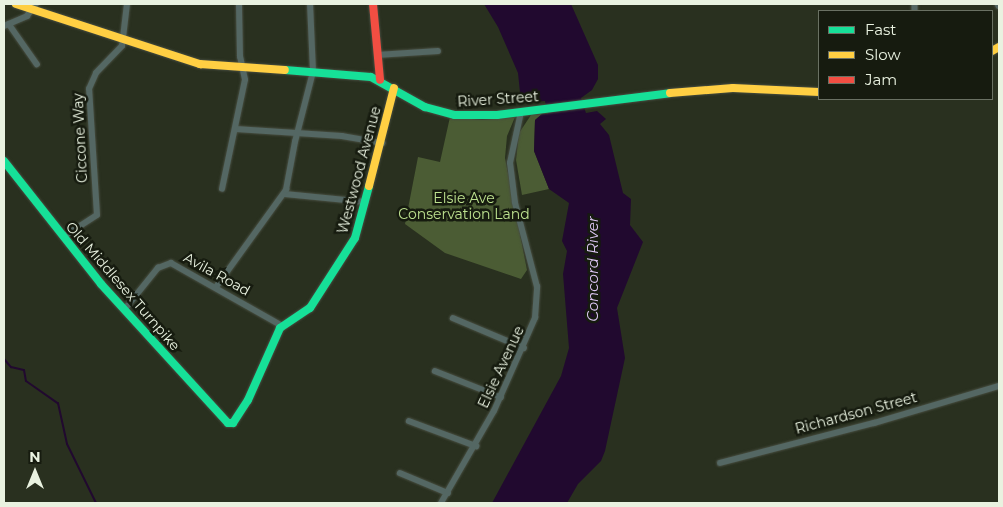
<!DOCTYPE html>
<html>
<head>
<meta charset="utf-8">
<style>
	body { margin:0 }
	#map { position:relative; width:1003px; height:507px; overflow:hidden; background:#29301f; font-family:Montserrat,sans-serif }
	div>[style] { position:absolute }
	.green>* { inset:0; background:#4b5c34 }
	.water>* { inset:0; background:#21092f }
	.stream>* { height:2px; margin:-1px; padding:0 1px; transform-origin:1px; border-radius:1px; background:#21092f }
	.roads { filter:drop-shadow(0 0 1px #474d40) drop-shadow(0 0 1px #474d40) }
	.street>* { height:5.5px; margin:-2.75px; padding:0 2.75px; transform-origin:2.75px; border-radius:2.75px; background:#546763 }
	.fast>* { height:8px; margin:-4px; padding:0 4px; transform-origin:4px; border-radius:4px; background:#16e098 }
	.slow>* { height:8px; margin:-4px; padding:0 4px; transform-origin:4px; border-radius:4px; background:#ffcf43 }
	.jam>* { height:8px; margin:-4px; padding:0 4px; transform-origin:4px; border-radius:4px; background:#f24e42 }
	span { translate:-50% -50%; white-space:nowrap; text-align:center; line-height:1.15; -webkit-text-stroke:5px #161b0f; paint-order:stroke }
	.street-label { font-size:14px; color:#e9f2e0 }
	.park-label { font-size:14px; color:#bde18f }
	.water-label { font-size:15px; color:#ddc6f4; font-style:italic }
	.frame { position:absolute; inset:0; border:5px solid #e9f2e0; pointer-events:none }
	.legend { position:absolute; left:818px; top:10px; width:175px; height:90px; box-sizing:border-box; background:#161b0f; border:1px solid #6a7163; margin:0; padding:6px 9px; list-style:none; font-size:15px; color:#e9f2e0 }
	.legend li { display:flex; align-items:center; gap:10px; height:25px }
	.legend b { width:25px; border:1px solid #6a7163 }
	.north { position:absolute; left:10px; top:447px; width:50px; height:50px; -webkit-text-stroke:4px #161b0f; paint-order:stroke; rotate:0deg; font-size:14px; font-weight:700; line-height:20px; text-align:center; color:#e9f2e0 }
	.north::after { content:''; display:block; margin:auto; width:18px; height:22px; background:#e9f2e0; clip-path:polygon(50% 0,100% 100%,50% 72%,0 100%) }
</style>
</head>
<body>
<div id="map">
	<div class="green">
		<i style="clip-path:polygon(542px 114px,535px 120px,534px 151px,549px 189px,522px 195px,516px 160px,519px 133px,531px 115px)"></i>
		<i style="clip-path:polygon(450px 117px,482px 120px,515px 117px,507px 136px,505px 158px,527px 270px,521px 279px,445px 253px,405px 224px,418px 157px,440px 162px)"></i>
	</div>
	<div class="water">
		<i style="clip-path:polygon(484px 4px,571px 4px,598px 65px,598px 79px,592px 90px,581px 98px,586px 113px,597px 111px,606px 119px,600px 124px,609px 135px,623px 193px,631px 199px,630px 225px,643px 242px,617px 308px,625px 358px,605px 451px,601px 461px,578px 484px,567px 503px,492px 503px,561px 376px,569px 348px,563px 274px,567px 251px,562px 241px,569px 203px,549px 189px,534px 151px,535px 120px,542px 114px,548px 114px,545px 101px,521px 102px,518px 73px,498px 27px)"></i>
	</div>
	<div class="stream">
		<i style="left:4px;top:359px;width:11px;rotate:49deg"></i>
		<i style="left:11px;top:367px;width:13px;rotate:13deg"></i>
		<i style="left:24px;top:370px;width:11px;rotate:80deg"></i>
		<i style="left:26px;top:381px;width:39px;rotate:35deg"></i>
		<i style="left:58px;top:403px;width:42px;rotate:77.6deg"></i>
		<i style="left:67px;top:444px;width:66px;rotate:63.8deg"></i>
	</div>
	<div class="roads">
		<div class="street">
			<i style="left:915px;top:4px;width:7px;rotate:90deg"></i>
			<i style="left:998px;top:4px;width:2px;rotate:63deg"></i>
			<i style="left:9px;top:24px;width:49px;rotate:55deg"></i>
			<i style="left:4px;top:26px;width:25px;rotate:-23deg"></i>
			<i style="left:27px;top:16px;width:15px;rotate:-53deg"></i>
			<i style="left:377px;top:55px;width:61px;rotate:-3.8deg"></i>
			<i style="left:236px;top:129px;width:106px;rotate:3.8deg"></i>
			<i style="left:342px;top:136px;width:41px;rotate:9.9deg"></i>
			<i style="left:222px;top:189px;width:111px;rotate:-78.1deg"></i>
			<i style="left:245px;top:80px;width:24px;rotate:-102deg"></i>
			<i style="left:240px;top:57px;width:53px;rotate:-91.1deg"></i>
			<i style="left:285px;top:194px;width:81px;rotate:5.6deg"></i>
			<i style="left:63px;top:237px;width:40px;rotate:-32.9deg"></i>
			<i style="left:97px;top:215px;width:126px;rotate:-93.6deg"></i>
			<i style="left:89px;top:89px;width:17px;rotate:-66deg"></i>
			<i style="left:96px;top:73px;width:37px;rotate:-46deg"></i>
			<i style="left:122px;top:46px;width:42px;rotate:-83.2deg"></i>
			<i style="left:216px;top:287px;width:120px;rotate:-54.2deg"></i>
			<i style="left:286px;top:190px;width:49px;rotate:-79.4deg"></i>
			<i style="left:295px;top:142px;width:72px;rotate:-75.6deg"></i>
			<i style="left:313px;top:72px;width:68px;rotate:-92.5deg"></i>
			<i style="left:125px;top:309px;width:53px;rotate:-51.2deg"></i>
			<i style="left:158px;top:268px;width:14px;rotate:-21deg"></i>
			<i style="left:171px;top:263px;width:129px;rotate:29.4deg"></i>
			<i style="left:453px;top:318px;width:77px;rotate:22.9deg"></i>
			<i style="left:435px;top:371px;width:71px;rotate:21.5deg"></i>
			<i style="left:409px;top:421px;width:72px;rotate:20.5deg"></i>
			<i style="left:720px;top:463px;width:159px;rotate:-14.6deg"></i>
			<i style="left:874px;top:423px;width:130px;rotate:-16.5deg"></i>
			<i style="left:400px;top:473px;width:52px;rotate:22.6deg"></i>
			<i style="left:441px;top:503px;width:106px;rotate:-60.1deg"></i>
			<i style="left:494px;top:411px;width:102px;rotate:-66.2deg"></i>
			<i style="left:535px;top:318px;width:31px;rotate:-86deg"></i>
			<i style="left:537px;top:287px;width:87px;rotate:-104.7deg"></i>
			<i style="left:515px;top:203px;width:40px;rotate:-97.1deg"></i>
			<i style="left:510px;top:163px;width:52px;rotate:-77.8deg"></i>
		</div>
		<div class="fast">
			<i style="left:285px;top:70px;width:86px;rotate:4.7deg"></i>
			<i style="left:371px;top:77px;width:62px;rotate:29.1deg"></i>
			<i style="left:425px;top:107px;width:31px;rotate:15deg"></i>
			<i style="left:455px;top:115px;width:42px"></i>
			<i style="left:497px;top:115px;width:174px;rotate:-7.2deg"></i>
			<i style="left:4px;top:161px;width:157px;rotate:51.7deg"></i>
			<i style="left:101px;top:284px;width:188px;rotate:47.6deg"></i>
			<i style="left:228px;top:423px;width:5px"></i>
			<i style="left:233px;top:423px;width:27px;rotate:-57deg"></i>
			<i style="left:248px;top:400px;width:79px;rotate:-66deg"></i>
			<i style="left:280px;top:328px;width:36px;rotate:-34deg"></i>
			<i style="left:310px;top:308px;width:83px;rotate:-57.3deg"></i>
			<i style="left:355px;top:238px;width:54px;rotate:-74.9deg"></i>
		</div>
		<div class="slow">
			<i style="left:16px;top:4px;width:194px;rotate:18.1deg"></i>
			<i style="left:200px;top:64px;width:85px;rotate:4deg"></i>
			<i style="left:992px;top:51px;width:8px;rotate:-30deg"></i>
			<i style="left:670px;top:93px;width:63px;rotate:-4.5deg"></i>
			<i style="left:733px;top:88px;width:86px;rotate:2.7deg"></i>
			<i style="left:369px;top:186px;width:101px;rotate:-75.7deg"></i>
		</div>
		<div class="jam">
			<i style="left:373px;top:4px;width:76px;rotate:84.7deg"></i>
		</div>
	</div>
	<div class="street-label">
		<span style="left:498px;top:99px;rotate:-4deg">River Street</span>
		<span style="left:80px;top:138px;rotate:-93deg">Ciccone Way</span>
		<span style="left:359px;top:170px;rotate:-75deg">Westwood Avenue</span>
		<span style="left:217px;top:274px;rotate:29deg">Avila Road</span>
		<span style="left:123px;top:286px;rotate:49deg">Old Middlesex Turnpike</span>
		<span style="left:501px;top:367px;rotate:-65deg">Elsie Avenue</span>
		<span style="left:856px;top:413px;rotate:-15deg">Richardson Street</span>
	</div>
	<div class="park-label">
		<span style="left:464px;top:206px">Elsie Ave<br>Conservation Land</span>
	</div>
	<div class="water-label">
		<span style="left:593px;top:269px;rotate:-90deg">Concord River</span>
	</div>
	<div class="frame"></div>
	<ul class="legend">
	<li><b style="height:6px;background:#16e098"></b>Fast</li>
	<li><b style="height:6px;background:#ffcf43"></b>Slow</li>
	<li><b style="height:6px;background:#f24e42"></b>Jam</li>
	</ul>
	<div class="north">N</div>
</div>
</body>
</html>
